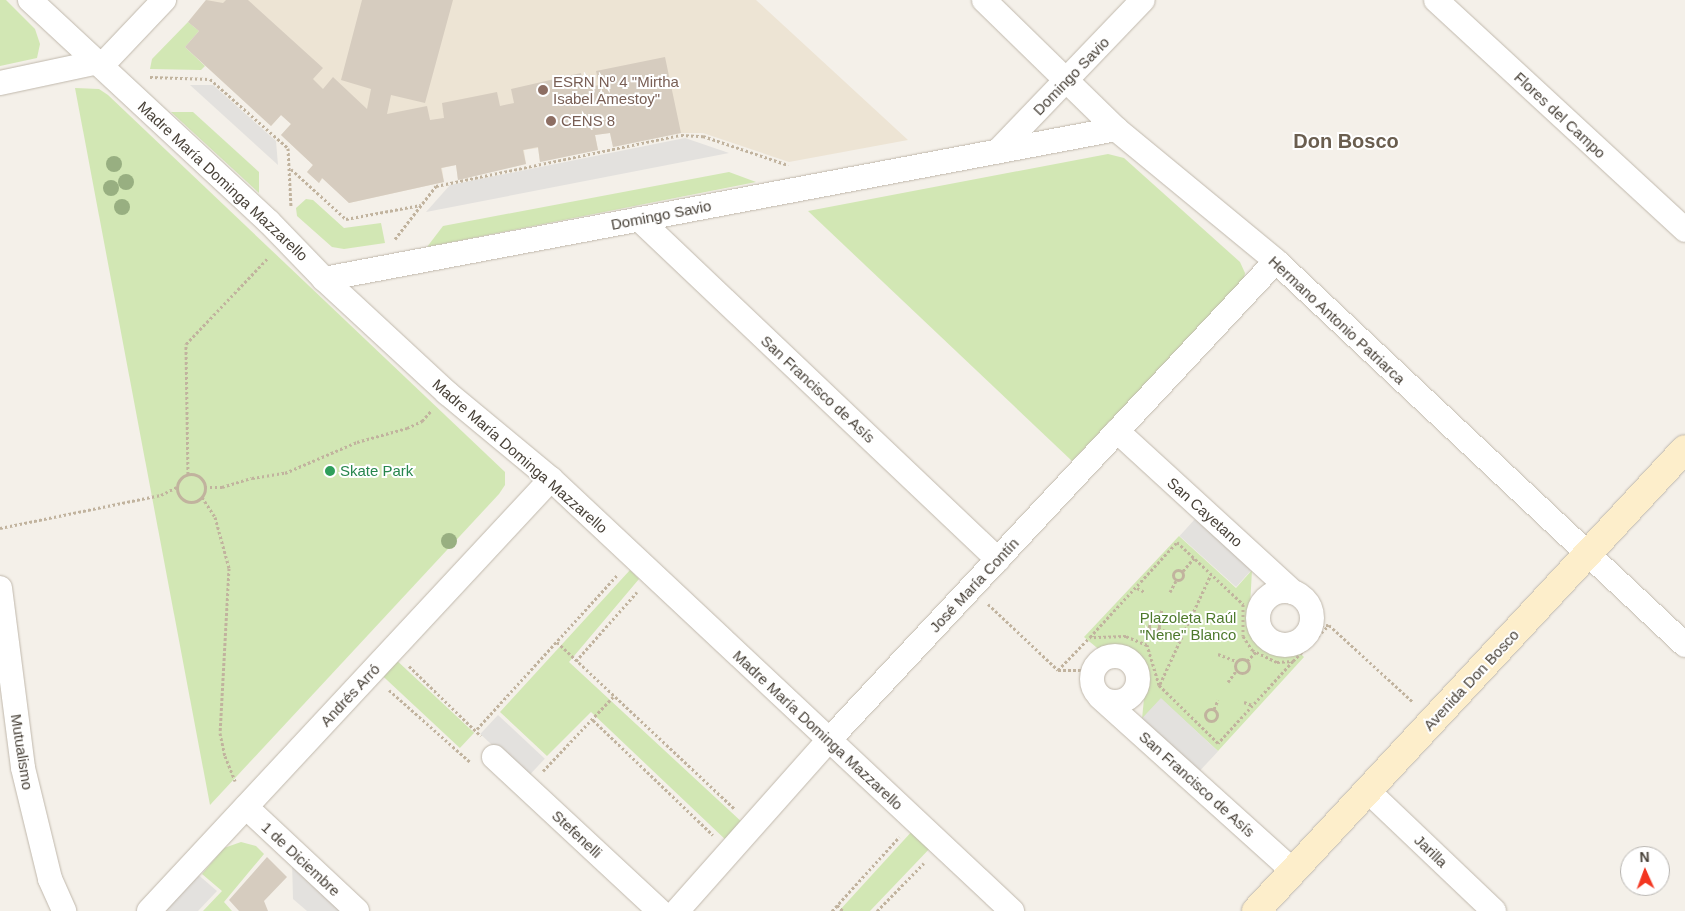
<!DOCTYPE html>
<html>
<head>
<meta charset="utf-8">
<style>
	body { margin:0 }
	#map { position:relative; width:1685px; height:911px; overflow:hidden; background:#f4f0e9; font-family:Arial,sans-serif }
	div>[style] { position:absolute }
	.education>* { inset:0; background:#ede4d4 }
	.green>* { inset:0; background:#d2e7b4; transform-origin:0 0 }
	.parking>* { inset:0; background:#e3e1de; transform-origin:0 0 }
	.building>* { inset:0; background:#d6ccbf }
	.path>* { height:3px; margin-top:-1.5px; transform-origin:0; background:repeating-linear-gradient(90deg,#c1b39e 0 2.5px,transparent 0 5px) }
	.path>.ring { margin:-1.5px; padding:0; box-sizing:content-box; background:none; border:3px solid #c1b39e; border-radius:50% }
	.roads { filter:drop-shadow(0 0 1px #c0b8ac) drop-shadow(0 0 1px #c0b8ac) }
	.minor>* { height:24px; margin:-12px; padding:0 12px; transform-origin:12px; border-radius:12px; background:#fff }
	.minor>.ring { margin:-12px; padding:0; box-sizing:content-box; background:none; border:24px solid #fff; border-radius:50% }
	.secondary>* { height:28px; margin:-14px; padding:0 14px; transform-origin:14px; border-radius:14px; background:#fdeecb }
	.trees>* { width:16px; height:16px; margin:-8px; border-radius:50%; background:#98af81 }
	.dots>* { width:14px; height:14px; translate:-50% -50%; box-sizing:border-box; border:2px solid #fff; border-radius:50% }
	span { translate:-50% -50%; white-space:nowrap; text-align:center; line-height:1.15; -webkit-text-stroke:4px #fff; paint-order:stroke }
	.street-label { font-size:15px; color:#484138 }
	.education-label { font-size:15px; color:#785e54 }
	.left { translate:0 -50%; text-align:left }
	.leisure-label { font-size:15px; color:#27864d }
	.park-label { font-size:15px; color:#4d792c }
	.district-label { font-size:20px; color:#6a5e4f; font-weight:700 }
	.north { position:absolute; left:1620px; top:846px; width:50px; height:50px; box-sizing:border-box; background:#fff; border:1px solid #b6b3af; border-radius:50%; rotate:358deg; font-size:14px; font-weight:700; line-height:20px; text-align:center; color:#484138 }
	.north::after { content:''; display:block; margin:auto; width:18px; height:22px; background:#f33621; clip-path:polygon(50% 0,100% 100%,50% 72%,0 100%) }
</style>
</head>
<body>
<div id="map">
	<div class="education">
		<i style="clip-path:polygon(206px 0,756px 0,908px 140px,789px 162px,703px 133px,681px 133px,613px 147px,610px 133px,595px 135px,598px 150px,540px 162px,538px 148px,524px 150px,526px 164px,458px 180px,456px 165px,442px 168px,444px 182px,349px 203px,323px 178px,319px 183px,307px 172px,313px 165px,281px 135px,291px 124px,281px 115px,271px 126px,185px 47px,199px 31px,188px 22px)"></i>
	</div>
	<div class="green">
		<i style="clip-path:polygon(0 0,6px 0,35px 29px,40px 44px,37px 58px,0 66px)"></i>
		<i style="clip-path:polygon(188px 22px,199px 31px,185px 47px,205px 66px,201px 70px,150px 69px,152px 59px)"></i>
		<i style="clip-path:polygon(75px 88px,99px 89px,108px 95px,505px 472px,505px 485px,499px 494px,210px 805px)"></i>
		<i style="clip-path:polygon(171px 112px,193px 112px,259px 172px,259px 193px)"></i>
		<i style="clip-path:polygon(1108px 154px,1124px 158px,1240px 262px,1245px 273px,1243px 283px,1072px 461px,808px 211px)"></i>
		<i style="clip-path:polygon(729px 172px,756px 182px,427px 247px,443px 226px)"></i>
		<i style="clip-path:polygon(306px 199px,313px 200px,344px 228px,381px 223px,385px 243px,344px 249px,332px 247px,297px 216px,296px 208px)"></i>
		<i style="clip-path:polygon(1179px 536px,1236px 588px,1252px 570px,1249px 624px,1254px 635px,1272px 651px,1297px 650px,1304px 657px,1218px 751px,1161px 699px,1142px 719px,1146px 678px,1139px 661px,1122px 650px,1102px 652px,1084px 637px)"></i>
		<i style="clip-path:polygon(630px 570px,639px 579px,569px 662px,744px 824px,728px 842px,591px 712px,547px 756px,500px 712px)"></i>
		<i style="left:393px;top:657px;width:111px;height:21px;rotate:43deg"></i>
		<i style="clip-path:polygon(914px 829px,933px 845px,870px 911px,839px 911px)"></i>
		<i style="clip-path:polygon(241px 842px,256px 846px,264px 854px,224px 902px,232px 911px,203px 911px,222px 891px,202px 874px,224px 848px)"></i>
	</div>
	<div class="parking">
		<i style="clip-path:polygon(190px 85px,213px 85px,276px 141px,278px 165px)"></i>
		<i style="clip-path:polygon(685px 138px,729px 153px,426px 212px,450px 185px)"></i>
		<i style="left:1195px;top:519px;width:76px;height:23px;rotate:42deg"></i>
		<i style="left:1161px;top:698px;width:78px;height:28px;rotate:43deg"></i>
		<i style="left:498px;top:715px;width:64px;height:26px;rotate:43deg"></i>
		<i style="clip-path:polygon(292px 861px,344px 911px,307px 911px,293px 899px)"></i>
		<i style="clip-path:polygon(195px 872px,217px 891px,198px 911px,160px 911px)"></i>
	</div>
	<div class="building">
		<i style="clip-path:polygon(206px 0,223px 3px,226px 0,248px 0,323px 68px,313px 79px,323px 89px,333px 77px,367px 109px,371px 89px,341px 80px,362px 0,453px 0,425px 103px,391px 95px,387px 114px,427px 106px,430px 120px,444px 118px,442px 103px,497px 92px,500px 106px,514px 103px,511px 89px,581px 73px,584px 88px,599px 85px,596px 71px,665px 57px,681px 133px,613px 147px,610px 133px,595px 135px,598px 150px,540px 162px,538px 147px,523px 150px,526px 164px,458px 180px,456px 165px,441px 168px,444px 182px,349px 203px,322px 178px,319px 183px,307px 172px,313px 165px,281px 135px,291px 124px,281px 115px,271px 126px,185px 47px,199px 31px,188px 22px)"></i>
		<i style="clip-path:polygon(267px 857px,287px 877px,264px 901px,268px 911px,239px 911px,229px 900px)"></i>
	</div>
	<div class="path">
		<i style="left:150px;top:77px;width:60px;rotate:1.9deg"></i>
		<i style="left:210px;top:79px;width:104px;rotate:41.5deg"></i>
		<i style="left:288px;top:148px;width:59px;rotate:87.1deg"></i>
		<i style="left:291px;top:169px;width:74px;rotate:42.3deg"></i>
		<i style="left:346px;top:219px;width:76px;rotate:-10.6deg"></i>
		<i style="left:395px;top:239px;width:67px;rotate:-52.3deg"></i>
		<i style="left:436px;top:186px;width:250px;rotate:-11.8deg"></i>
		<i style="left:681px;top:135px;width:22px;rotate:3deg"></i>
		<i style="left:703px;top:136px;width:90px;rotate:18.8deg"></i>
		<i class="ring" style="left:177px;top:474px;width:25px;height:25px"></i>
		<i style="left:188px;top:474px;width:130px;rotate:-90.9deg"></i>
		<i style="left:186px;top:344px;width:119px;rotate:-46.4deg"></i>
		<i style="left:205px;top:487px;width:17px"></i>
		<i style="left:222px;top:487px;width:31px;rotate:-17deg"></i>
		<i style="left:252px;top:478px;width:33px;rotate:-9deg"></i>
		<i style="left:285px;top:473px;width:78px;rotate:-23.3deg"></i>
		<i style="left:357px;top:442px;width:52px;rotate:-15.6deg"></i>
		<i style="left:407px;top:428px;width:17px;rotate:-25deg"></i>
		<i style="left:422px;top:421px;width:13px;rotate:-48deg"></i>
		<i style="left:202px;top:497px;width:24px;rotate:57deg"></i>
		<i style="left:215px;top:517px;width:53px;rotate:74.6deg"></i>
		<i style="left:229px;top:568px;width:165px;rotate:93.1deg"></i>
		<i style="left:220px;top:733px;width:24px;rotate:78deg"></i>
		<i style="left:225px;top:756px;width:27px;rotate:68deg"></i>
		<i style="left:0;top:528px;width:164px;rotate:-11.6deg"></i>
		<i style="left:161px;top:495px;width:18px;rotate:-27deg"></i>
		<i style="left:1177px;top:542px;width:91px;rotate:43.2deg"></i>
		<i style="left:1243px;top:604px;width:32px;rotate:90deg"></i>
		<i style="left:1243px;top:636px;width:17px;rotate:57deg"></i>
		<i style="left:1252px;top:650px;width:28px;rotate:26deg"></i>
		<i style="left:1277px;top:662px;width:16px;rotate:-4deg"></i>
		<i style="left:1293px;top:661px;width:111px;rotate:132.4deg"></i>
		<i style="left:1218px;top:743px;width:83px;rotate:-135.5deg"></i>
		<i style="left:1159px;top:685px;width:42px;rotate:-106.7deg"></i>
		<i style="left:1147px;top:645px;width:23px;rotate:-157deg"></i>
		<i style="left:1126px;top:636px;width:36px;rotate:178deg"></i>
		<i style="left:1090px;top:637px;width:129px;rotate:-47.5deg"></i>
		<i class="ring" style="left:1173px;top:570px;width:7px;height:7px"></i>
		<i style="left:1183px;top:571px;width:17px;rotate:-50deg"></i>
		<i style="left:1137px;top:588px;width:9px;rotate:27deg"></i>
		<i style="left:1170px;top:592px;width:15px;rotate:-62deg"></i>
		<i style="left:988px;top:604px;width:96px;rotate:43.3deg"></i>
		<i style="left:1058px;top:670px;width:36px"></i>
		<i class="ring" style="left:1149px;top:621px;width:7px;height:7px"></i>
		<i style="left:1157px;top:622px;width:13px;rotate:-67deg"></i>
		<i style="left:1311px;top:626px;width:18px;rotate:-3deg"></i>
		<i style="left:1329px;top:625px;width:114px;rotate:42.5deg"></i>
		<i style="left:1158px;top:628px;width:26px;rotate:23deg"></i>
		<i style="left:557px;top:642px;width:243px;rotate:43.2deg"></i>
		<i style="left:1218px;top:654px;width:19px;rotate:21deg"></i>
		<i class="ring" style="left:1235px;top:659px;width:11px;height:11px"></i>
		<i style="left:576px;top:661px;width:92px;rotate:-48.5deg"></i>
		<i style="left:1247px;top:661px;width:13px;rotate:-45deg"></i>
		<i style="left:1293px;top:661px;width:51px;rotate:-45deg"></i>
		<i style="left:409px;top:666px;width:100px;rotate:44.2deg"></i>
		<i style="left:1058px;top:670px;width:46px;rotate:-45.9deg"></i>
		<i style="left:1228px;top:682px;width:14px;rotate:-54deg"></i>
		<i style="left:1160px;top:684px;width:121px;rotate:-65.1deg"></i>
		<i style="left:389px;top:690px;width:108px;rotate:41.6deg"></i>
		<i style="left:1244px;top:702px;width:9px;rotate:21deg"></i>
		<i class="ring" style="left:1205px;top:709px;width:9px;height:9px"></i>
		<i style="left:1214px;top:709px;width:10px;rotate:-66deg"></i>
		<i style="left:593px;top:720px;width:166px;rotate:43.8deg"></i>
		<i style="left:477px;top:729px;width:210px;rotate:-47.7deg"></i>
		<i style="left:543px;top:771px;width:102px;rotate:-46.6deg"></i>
		<i style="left:837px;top:905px;width:8px;rotate:45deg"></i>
		<i style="left:832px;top:911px;width:100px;rotate:-47.8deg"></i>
		<i style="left:877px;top:911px;width:67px;rotate:-45.6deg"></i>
	</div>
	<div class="roads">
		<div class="minor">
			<i style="left:30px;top:0;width:326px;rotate:42.9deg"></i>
			<i style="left:269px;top:222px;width:79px;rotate:46deg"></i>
			<i style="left:324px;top:279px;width:168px;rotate:42.8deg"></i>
			<i style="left:447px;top:393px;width:135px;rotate:39.6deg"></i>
			<i style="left:551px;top:479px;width:632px;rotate:43.14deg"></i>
			<i style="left:984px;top:0;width:185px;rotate:44.3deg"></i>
			<i style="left:1116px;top:129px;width:207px;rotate:39.5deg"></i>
			<i style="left:1276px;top:261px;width:561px;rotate:43.19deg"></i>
			<i style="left:1436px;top:0;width:339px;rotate:42.7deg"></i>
			<i style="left:0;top:83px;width:109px;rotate:-12.1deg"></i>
			<i style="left:107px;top:60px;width:83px;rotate:-46.5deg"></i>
			<i style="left:998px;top:151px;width:209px;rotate:-46.2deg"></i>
			<i style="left:639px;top:219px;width:495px;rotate:43.5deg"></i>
			<i style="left:324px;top:279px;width:806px;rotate:-10.72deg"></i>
			<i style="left:1117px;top:431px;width:239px;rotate:42.5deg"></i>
			<i style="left:0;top:588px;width:181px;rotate:82.7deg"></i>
			<i style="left:23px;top:768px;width:114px;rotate:76.3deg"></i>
			<i style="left:50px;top:879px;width:35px;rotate:66deg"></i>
			<i class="ring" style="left:1258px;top:591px;width:30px;height:30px"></i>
			<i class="ring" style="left:1092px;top:656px;width:22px;height:22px"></i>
			<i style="left:1100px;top:697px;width:260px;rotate:42deg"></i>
			<i style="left:494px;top:757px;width:226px;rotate:42.9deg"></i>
			<i style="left:1368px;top:791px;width:174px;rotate:43.6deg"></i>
			<i style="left:246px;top:807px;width:152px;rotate:43.1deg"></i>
			<i style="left:149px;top:911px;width:590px;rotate:-47.06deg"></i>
			<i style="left:677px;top:911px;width:229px;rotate:-48.4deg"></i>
			<i style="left:829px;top:740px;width:655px;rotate:-46.98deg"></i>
		</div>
		<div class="secondary">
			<i style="left:1256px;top:911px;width:630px;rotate:-47.12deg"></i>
		</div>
	</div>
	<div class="trees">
		<i style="left:114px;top:164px"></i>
		<i style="left:126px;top:182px"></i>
		<i style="left:111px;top:188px"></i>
		<i style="left:122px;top:207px"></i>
		<i style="left:449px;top:541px"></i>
	</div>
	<div class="dots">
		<i style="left:543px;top:90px;background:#8d6e63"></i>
		<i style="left:551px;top:121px;background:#8d6e63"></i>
		<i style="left:330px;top:471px;background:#2e9e5b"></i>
	</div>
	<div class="street-label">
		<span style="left:1071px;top:76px;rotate:-46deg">Domingo Savio</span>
		<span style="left:1560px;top:115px;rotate:43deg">Flores del Campo</span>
		<span style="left:223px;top:181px;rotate:43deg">Madre María Dominga Mazzarello</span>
		<span style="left:661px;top:215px;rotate:-11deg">Domingo Savio</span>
		<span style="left:1337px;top:320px;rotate:43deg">Hermano Antonio Patriarca</span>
		<span style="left:818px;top:389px;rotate:43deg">San Francisco de Asís</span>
		<span style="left:520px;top:456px;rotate:41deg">Madre María Dominga Mazzarello</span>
		<span style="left:1205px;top:512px;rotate:42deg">San Cayetano</span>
		<span style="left:974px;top:585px;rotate:-47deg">José María Contín</span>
		<span style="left:1471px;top:680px;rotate:-47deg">Avenida Don Bosco</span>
		<span style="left:350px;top:695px;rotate:-47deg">Andrés Arró</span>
		<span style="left:818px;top:730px;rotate:43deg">Madre María Dominga Mazzarello</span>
		<span style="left:22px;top:752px;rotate:81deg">Mutualismo</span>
		<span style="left:1197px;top:784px;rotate:42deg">San Francisco de Asís</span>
		<span style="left:577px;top:834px;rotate:43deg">Stefenelli</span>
		<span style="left:1431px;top:851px;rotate:44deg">Jarilla</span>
		<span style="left:301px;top:859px;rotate:43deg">1 de Diciembre</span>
	</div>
	<div class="education-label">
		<span class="left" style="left:553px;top:90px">ESRN Nº 4 "Mirtha<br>Isabel Amestoy"</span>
		<span class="left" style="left:561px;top:121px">CENS 8</span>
	</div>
	<div class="leisure-label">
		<span class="left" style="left:340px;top:471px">Skate Park</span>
	</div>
	<div class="park-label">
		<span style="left:1188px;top:626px">Plazoleta Raúl<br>"Nene" Blanco</span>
	</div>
	<div class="district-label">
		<span style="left:1346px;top:141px">Don Bosco</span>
	</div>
	<div class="north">N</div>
</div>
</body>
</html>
